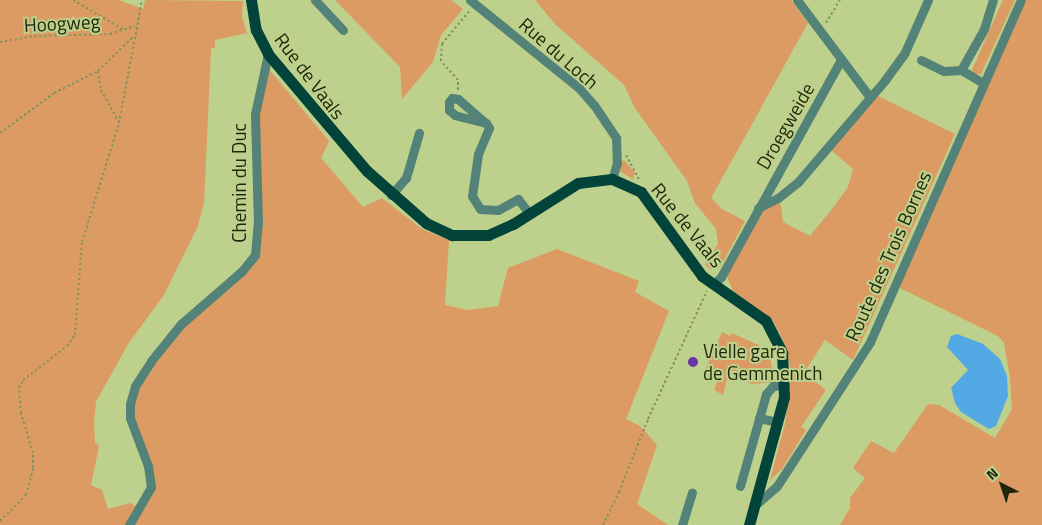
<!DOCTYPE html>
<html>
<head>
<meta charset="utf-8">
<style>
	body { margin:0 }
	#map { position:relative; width:1042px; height:525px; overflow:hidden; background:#bdd08c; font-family:"Titillium Web",sans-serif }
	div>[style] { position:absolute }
	.green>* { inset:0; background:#dc9b62 }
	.water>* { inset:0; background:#53a9e4 }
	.path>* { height:2px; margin-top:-1px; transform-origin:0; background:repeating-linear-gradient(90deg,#85935e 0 2.5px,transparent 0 5px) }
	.minor>* { height:9px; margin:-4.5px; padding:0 4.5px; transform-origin:4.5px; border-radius:4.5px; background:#538279 }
	.major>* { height:11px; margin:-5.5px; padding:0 5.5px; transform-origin:5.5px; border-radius:5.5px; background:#02433a }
	.dots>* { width:14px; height:14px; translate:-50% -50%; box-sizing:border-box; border:2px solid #bdd08c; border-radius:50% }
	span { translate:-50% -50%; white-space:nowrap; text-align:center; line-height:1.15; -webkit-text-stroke:4px #bdd08c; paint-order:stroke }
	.street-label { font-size:19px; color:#1f260a }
	.poi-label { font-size:19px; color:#1f260a }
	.left { translate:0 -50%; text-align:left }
	.north { position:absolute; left:977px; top:460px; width:50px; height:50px; -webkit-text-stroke:4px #bdd08c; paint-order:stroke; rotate:319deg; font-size:14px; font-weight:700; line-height:20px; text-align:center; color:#1f260a }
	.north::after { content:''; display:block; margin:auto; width:18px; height:22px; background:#1f260a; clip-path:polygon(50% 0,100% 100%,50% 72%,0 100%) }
</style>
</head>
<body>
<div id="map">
	<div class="green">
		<i style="clip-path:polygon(0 0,119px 0,143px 9px,145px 0,243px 1px,242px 17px,247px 33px,215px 40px,215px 47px,211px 49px,204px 204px,197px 228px,164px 295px,128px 344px,96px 402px,94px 422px,95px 442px,99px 446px,91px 485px,102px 490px,108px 509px,130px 503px,138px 507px,127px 525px,0 525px)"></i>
		<i style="clip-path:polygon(335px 0,451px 0,463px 9px,441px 35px,433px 62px,402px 99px,400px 67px)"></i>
		<i style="clip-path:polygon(535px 0,791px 0,808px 23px,711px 198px,722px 209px,745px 221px,721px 266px,711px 269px,705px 265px,718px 244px,716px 229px,695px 203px,687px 181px,635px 108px,624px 85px,555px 24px)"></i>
		<i style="clip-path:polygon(1003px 0,1015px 0,981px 74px,974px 74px,972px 70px)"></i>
		<i style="clip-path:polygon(1025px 0,1042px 0,1042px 525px,840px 525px,850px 508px,850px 498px,865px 478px,853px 468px,871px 441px,894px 453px,928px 404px,939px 405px,995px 438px,1012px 409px,1010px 378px,1004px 343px,998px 336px,898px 287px)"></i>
		<i style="clip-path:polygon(268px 68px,329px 141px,321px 158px,363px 207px,382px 198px,422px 229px,449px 240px,445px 305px,468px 310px,498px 306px,508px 268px,557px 249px,639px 281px,635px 292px,669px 311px,626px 419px,640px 426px,657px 445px,637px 504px,668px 525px,132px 525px,154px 486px,133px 417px,133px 399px,144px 376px,184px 325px,252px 267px,258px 257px,261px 223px,258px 114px)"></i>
		<i style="clip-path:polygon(876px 95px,955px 134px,853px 360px,825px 340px,804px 373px,826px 390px,801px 427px,806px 430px,782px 469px,770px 480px,785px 424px,791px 371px,782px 338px,773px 321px,733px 291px,727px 277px,759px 213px,780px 200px,783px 222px,810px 236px,832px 209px,848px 187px,853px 169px,829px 148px)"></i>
		<i style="clip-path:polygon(624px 160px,635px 173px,633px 179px,621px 172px,620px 163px)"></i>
		<i style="clip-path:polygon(722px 332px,730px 336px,732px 333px,769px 350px,774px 382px,752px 384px,737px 378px,727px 379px,723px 395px,714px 390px,722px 370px,716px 370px,713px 377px,704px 373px)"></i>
	</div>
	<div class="water">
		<i style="clip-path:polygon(957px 334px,983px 344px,1000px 359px,1007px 376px,1008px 396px,996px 426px,989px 429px,961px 412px,955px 403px,951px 388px,968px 370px,947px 347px,951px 336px)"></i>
	</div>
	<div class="path">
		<i style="left:73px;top:0;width:59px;rotate:30.5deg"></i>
		<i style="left:826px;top:23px;width:27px;rotate:-59deg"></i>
		<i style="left:0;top:42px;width:35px;rotate:-10deg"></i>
		<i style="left:34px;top:36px;width:76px;rotate:-1.5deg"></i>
		<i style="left:110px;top:34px;width:26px;rotate:-18deg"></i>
		<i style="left:98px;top:71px;width:19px;rotate:81deg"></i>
		<i style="left:101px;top:90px;width:38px;rotate:61deg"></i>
		<i style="left:458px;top:90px;width:10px;rotate:-90deg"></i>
		<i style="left:458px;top:80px;width:25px;rotate:-132deg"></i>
		<i style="left:441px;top:61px;width:17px;rotate:-87deg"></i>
		<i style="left:442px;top:44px;width:44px;rotate:-50.5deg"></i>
		<i style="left:0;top:133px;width:67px;rotate:-36.5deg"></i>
		<i style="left:54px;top:93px;width:49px;rotate:-26.6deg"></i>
		<i style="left:98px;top:71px;width:49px;rotate:-44.2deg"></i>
		<i style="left:626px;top:155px;width:30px;rotate:62deg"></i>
		<i style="left:0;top:521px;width:37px;rotate:-45deg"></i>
		<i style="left:26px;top:495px;width:28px;rotate:-75deg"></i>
		<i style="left:33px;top:468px;width:15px;rotate:-90deg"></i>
		<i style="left:33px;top:453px;width:42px;rotate:-106.7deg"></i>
		<i style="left:21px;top:413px;width:25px;rotate:-95deg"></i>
		<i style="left:19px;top:388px;width:9px;rotate:-63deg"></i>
		<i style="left:23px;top:380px;width:56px;rotate:-37.7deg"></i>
		<i style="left:67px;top:346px;width:14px;rotate:-54deg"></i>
		<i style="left:75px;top:335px;width:93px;rotate:-85.7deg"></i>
		<i style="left:82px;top:242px;width:125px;rotate:-72.7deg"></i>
		<i style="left:119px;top:123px;width:125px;rotate:-79.4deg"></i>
		<i style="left:603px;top:525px;width:37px;rotate:-64deg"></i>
		<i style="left:619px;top:492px;width:79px;rotate:-68.3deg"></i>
		<i style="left:648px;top:419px;width:141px;rotate:-65.3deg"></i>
	</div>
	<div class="minor">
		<i style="left:315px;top:0;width:41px;rotate:47deg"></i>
		<i style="left:470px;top:0;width:140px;rotate:38.9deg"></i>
		<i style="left:579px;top:88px;width:23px;rotate:49deg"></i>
		<i style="left:594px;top:105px;width:40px;rotate:56deg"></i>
		<i style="left:616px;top:138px;width:25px;rotate:88deg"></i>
		<i style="left:617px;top:163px;width:17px;rotate:107deg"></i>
		<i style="left:797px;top:0;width:120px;rotate:53.1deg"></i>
		<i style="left:921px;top:60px;width:25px;rotate:26deg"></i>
		<i style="left:944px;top:71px;width:17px;rotate:-3deg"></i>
		<i style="left:983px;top:83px;width:26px;rotate:-149deg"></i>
		<i style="left:961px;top:70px;width:47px;rotate:-60.7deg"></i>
		<i style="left:984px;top:29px;width:30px;rotate:-73deg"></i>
		<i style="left:486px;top:123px;width:32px;rotate:-166deg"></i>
		<i style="left:455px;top:115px;width:8px;rotate:-140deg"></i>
		<i style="left:449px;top:110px;width:8px;rotate:-90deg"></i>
		<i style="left:449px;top:102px;width:5px;rotate:-53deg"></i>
		<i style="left:452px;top:98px;width:6px;rotate:9deg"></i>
		<i style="left:458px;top:99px;width:37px;rotate:41deg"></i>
		<i style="left:486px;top:123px;width:6px;rotate:59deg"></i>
		<i style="left:489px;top:128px;width:28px;rotate:113deg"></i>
		<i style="left:478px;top:154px;width:42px;rotate:98.1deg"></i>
		<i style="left:472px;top:196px;width:15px;rotate:58deg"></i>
		<i style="left:480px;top:209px;width:18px;rotate:3deg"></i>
		<i style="left:498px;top:210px;width:23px;rotate:-29deg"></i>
		<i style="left:518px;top:199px;width:18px;rotate:52deg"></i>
		<i style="left:391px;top:195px;width:23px;rotate:-49deg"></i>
		<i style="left:406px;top:178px;width:47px;rotate:-73.9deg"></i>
		<i style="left:758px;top:208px;width:22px;rotate:-27deg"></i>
		<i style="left:778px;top:198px;width:26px;rotate:-39deg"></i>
		<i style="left:798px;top:182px;width:134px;rotate:-49.5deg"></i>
		<i style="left:885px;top:80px;width:34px;rotate:-54deg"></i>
		<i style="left:905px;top:52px;width:57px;rotate:-66.1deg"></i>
		<i style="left:714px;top:284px;width:10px;rotate:-45deg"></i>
		<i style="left:721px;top:277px;width:247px;rotate:-61.1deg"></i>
		<i style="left:759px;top:418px;width:19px;rotate:12deg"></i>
		<i style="left:740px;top:486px;width:96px;rotate:-74.2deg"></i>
		<i style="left:766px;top:394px;width:11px;rotate:-49deg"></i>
		<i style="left:773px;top:386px;width:12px;rotate:-9deg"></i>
		<i style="left:754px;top:506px;width:30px;rotate:-41deg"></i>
		<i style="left:777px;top:486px;width:171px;rotate:-57.1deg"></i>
		<i style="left:870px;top:342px;width:374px;rotate:-66.2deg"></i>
		<i style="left:129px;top:525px;width:44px;rotate:-59.9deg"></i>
		<i style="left:151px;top:487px;width:21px;rotate:-98deg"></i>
		<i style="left:148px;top:466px;width:51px;rotate:-110.6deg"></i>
		<i style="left:130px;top:418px;width:14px;rotate:-90deg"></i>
		<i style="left:130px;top:404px;width:19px;rotate:-74deg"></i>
		<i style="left:135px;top:386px;width:30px;rotate:-57deg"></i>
		<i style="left:151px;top:361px;width:48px;rotate:-51deg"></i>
		<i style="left:181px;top:324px;width:81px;rotate:-41deg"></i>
		<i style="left:242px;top:271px;width:21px;rotate:-51deg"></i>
		<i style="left:255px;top:255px;width:32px;rotate:-85deg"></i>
		<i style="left:258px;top:223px;width:109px;rotate:-91.6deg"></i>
		<i style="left:255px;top:114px;width:61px;rotate:-77.8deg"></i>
		<i style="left:682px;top:525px;width:34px;rotate:-73deg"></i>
	</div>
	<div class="major">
		<i style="left:251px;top:0;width:30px;rotate:81deg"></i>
		<i style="left:256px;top:30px;width:27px;rotate:63deg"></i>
		<i style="left:268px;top:54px;width:153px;rotate:49.8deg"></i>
		<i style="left:367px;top:171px;width:79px;rotate:41.4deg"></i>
		<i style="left:426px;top:223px;width:29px;rotate:25deg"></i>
		<i style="left:452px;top:235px;width:36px"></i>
		<i style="left:488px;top:235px;width:27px;rotate:-24deg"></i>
		<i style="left:513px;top:224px;width:77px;rotate:-32.2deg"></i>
		<i style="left:578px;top:183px;width:34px;rotate:-7deg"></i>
		<i style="left:612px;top:179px;width:32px;rotate:24deg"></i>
		<i style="left:641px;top:192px;width:104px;rotate:54deg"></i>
		<i style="left:702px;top:276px;width:78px;rotate:35.1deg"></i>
		<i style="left:766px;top:321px;width:36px;rotate:63deg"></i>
		<i style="left:782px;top:353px;width:44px;rotate:87.4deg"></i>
		<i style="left:784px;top:397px;width:133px;rotate:105.3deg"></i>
	</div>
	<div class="dots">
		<i style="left:693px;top:362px;background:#6b34aa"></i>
	</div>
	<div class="street-label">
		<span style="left:62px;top:23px;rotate:-3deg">Hoogweg</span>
		<span style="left:559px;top:53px;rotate:41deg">Rue du Loch</span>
		<span style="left:310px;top:76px;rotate:53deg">Rue de Vaals</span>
		<span style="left:785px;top:126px;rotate:-60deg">Droegweide</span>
		<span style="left:239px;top:183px;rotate:-90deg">Chemin du Duc</span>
		<span style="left:688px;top:225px;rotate:51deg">Rue de Vaals</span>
		<span style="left:888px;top:256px;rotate:-66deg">Route des Trois Bornes</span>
	</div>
	<div class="poi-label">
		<span class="left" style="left:703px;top:362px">Vielle gare<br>de Gemmenich</span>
	</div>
	<div class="north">N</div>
</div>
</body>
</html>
